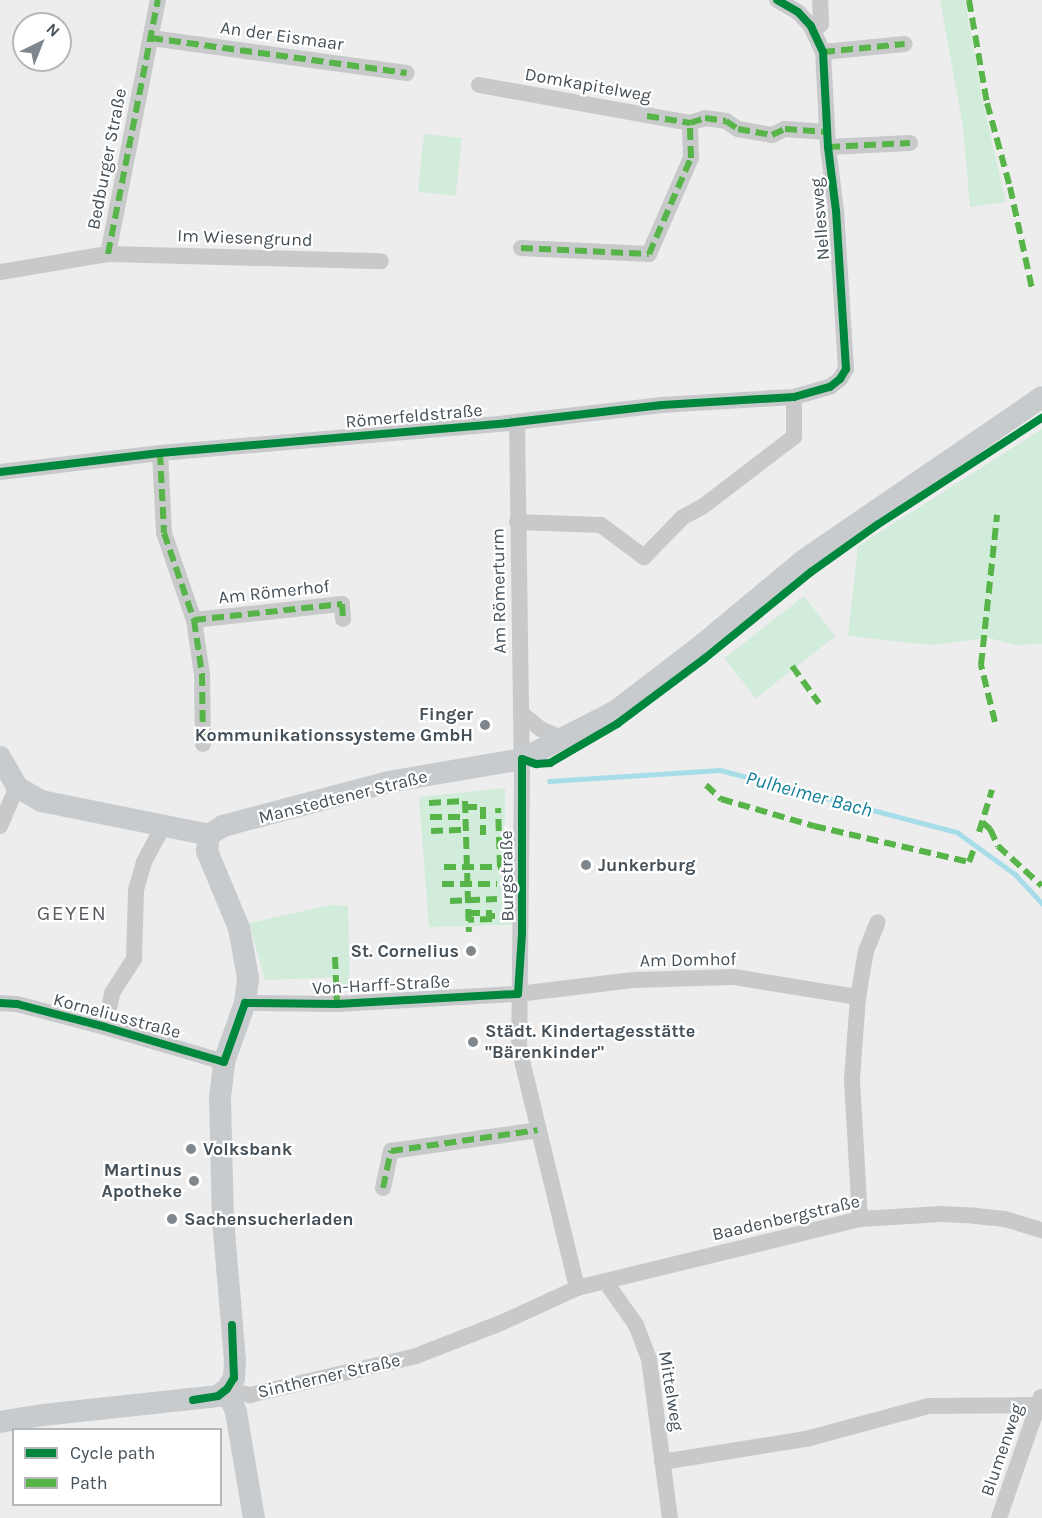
<!DOCTYPE html>
<html>
<head>
<meta charset="utf-8">
<style>
	body { margin:0 }
	#map { position:relative; width:1042px; height:1518px; overflow:hidden; background:#eeeded; font-family:Karla,sans-serif }
	div>[style] { position:absolute }
	.green>* { inset:0; background:#d2ecdb; transform-origin:0 0 }
	.stream>* { height:4.5px; margin:-2.25px; padding:0 2.25px; transform-origin:2.25px; border-radius:2.25px; background:#a7dde9 }
	.street>* { height:16px; margin:-8px; padding:0 8px; transform-origin:8px; border-radius:8px; background:#c7c9cb }
	.secondary>* { height:22px; margin:-11px; padding:0 11px; transform-origin:11px; border-radius:11px; background:#c8cbce }
	.quiet>* { height:6px; margin-top:-3px; transform-origin:0; background:repeating-linear-gradient(90deg,#57b448 0 12px,transparent 0 18px) }
	.cycleway>* { height:8px; margin:-4px; padding:0 4px; transform-origin:4px; border-radius:4px; background:#00873e }
	.dots>* { width:16px; height:16px; translate:-50% -50%; box-sizing:border-box; border:3px solid #fff; border-radius:50% }
	span { translate:-50% -50%; white-space:nowrap; text-align:center; line-height:1.15; -webkit-text-stroke:4.5px #fff; paint-order:stroke }
	.street-label { font-size:18px; color:#455058 }
	.poi-label { font-size:18px; color:#455058; font-weight:700 }
	.right { translate:-100% -50%; text-align:right }
	.left { translate:0 -50%; text-align:left }
	.water-label { font-size:20px; color:#127f97; font-style:italic }
	.quarter-label { font-size:21px; color:#595c60; letter-spacing:1.5px }
	.legend { position:absolute; left:12px; top:1428px; width:210px; height:78px; box-sizing:border-box; background:#fff; border:2px solid #b5b9bc; margin:0; padding:8px 10px; list-style:none; font-size:18px; color:#455058 }
	.legend li { display:flex; align-items:center; gap:12px; height:30px }
	.legend b { width:30px; border:2px solid #b5b9bc }
	.north { position:absolute; left:12px; top:12px; width:60px; height:60px; box-sizing:border-box; background:#fff; border:2px solid #b5b9bc; border-radius:50%; rotate:43deg; font-size:16px; font-weight:700; line-height:24px; text-align:center; color:#455058 }
	.north::after { content:''; display:block; margin:auto; width:21px; height:27px; background:#80878c; clip-path:polygon(50% 0,100% 100%,50% 72%,0 100%) }
</style>
</head>
<body>
<div id="map">
	<div class="green">
		<i style="clip-path:polygon(940px 0,965px 0,983px 103px,1006px 202px,970px 207px,963px 127px)"></i>
		<i style="left:424px;top:134px;width:38px;height:58px;rotate:6deg"></i>
		<i style="clip-path:polygon(1042px 429px,1042px 644px,1014px 645px,990px 638px,930px 645px,848px 636px,858px 546px)"></i>
		<i style="left:804px;top:596px;width:51px;height:101px;rotate:52deg"></i>
		<i style="clip-path:polygon(505px 788px,505px 864px,512px 864px,511px 925px,429px 927px,419px 797px)"></i>
		<i style="clip-path:polygon(330px 905px,348px 906px,350px 991px,339px 990px,340px 977px,265px 980px,249px 923px)"></i>
	</div>
	<div class="stream">
		<i style="left:549px;top:781px;width:171px;rotate:-3.7deg"></i>
		<i style="left:720px;top:770px;width:245px;rotate:14.7deg"></i>
		<i style="left:957px;top:832px;width:72px;rotate:35.9deg"></i>
		<i style="left:1015px;top:874px;width:40px;rotate:47deg"></i>
	</div>
	<div class="street">
		<i style="left:814px;top:31px;width:10px;rotate:-45deg"></i>
		<i style="left:821px;top:24px;width:24px;rotate:-92deg"></i>
		<i style="left:151px;top:38px;width:258px;rotate:7.8deg"></i>
		<i style="left:823px;top:52px;width:82px;rotate:-5.6deg"></i>
		<i style="left:479px;top:85px;width:214px;rotate:10.2deg"></i>
		<i style="left:690px;top:123px;width:16px;rotate:-18deg"></i>
		<i style="left:705px;top:118px;width:21px;rotate:8deg"></i>
		<i style="left:726px;top:121px;width:14px;rotate:34deg"></i>
		<i style="left:738px;top:129px;width:35px;rotate:10deg"></i>
		<i style="left:772px;top:135px;width:14px;rotate:-25deg"></i>
		<i style="left:785px;top:129px;width:42px;rotate:4.1deg"></i>
		<i style="left:828px;top:147px;width:82px;rotate:-2.8deg"></i>
		<i style="left:521px;top:248px;width:128px;rotate:2.7deg"></i>
		<i style="left:649px;top:254px;width:105px;rotate:-66.4deg"></i>
		<i style="left:691px;top:158px;width:35px;rotate:-92deg"></i>
		<i style="left:108px;top:254px;width:259px;rotate:-78.9deg"></i>
		<i style="left:0;top:272px;width:109px;rotate:-9.5deg"></i>
		<i style="left:108px;top:254px;width:273px;rotate:1.5deg"></i>
		<i style="left:517px;top:422px;width:352px;rotate:89.2deg"></i>
		<i style="left:522px;top:774px;width:274px;rotate:90.6deg"></i>
		<i style="left:519px;top:1048px;width:247px;rotate:76.4deg"></i>
		<i style="left:160px;top:453px;width:80px;rotate:87.1deg"></i>
		<i style="left:164px;top:533px;width:92px;rotate:71deg"></i>
		<i style="left:194px;top:620px;width:55px;rotate:81.6deg"></i>
		<i style="left:202px;top:674px;width:70px;rotate:89.2deg"></i>
		<i style="left:0;top:472px;width:161px;rotate:-6.8deg"></i>
		<i style="left:160px;top:453px;width:348px;rotate:-4.9deg"></i>
		<i style="left:507px;top:423px;width:156px;rotate:-6.6deg"></i>
		<i style="left:662px;top:405px;width:132px;rotate:-3.5deg"></i>
		<i style="left:794px;top:397px;width:37px;rotate:-16deg"></i>
		<i style="left:830px;top:387px;width:13px;rotate:-39deg"></i>
		<i style="left:840px;top:379px;width:12px;rotate:-59deg"></i>
		<i style="left:846px;top:369px;width:158px;rotate:-93.6deg"></i>
		<i style="left:836px;top:211px;width:64px;rotate:-97.1deg"></i>
		<i style="left:828px;top:147px;width:95px;rotate:-93deg"></i>
		<i style="left:823px;top:52px;width:29px;rotate:-115deg"></i>
		<i style="left:811px;top:26px;width:19px;rotate:-133deg"></i>
		<i style="left:798px;top:12px;width:24px;rotate:-150deg"></i>
		<i style="left:517px;top:522px;width:84px;rotate:2deg"></i>
		<i style="left:601px;top:525px;width:54px;rotate:36.7deg"></i>
		<i style="left:644px;top:557px;width:56px;rotate:-45.7deg"></i>
		<i style="left:683px;top:517px;width:21px;rotate:-28deg"></i>
		<i style="left:702px;top:507px;width:116px;rotate:-37.3deg"></i>
		<i style="left:794px;top:437px;width:40px;rotate:-90deg"></i>
		<i style="left:194px;top:620px;width:149px;rotate:-6.2deg"></i>
		<i style="left:342px;top:604px;width:15px;rotate:86deg"></i>
		<i style="left:521px;top:713px;width:26px;rotate:39deg"></i>
		<i style="left:541px;top:729px;width:22px;rotate:24deg"></i>
		<i style="left:0;top:826px;width:43px;rotate:-66.4deg"></i>
		<i style="left:0;top:1003px;width:17px;rotate:3deg"></i>
		<i style="left:17px;top:1004px;width:91px;rotate:14.6deg"></i>
		<i style="left:105px;top:1027px;width:124px;rotate:16.4deg"></i>
		<i style="left:245px;top:1003px;width:92px;rotate:0.6deg"></i>
		<i style="left:337px;top:1004px;width:181px;rotate:-3.2deg"></i>
		<i style="left:518px;top:994px;width:116px;rotate:-6.9deg"></i>
		<i style="left:633px;top:980px;width:101px;rotate:-1.7deg"></i>
		<i style="left:734px;top:977px;width:126px;rotate:9.2deg"></i>
		<i style="left:105px;top:1027px;width:35px;rotate:-78deg"></i>
		<i style="left:112px;top:993px;width:40px;rotate:-57.1deg"></i>
		<i style="left:134px;top:959px;width:69px;rotate:-88.3deg"></i>
		<i style="left:136px;top:890px;width:29px;rotate:-74deg"></i>
		<i style="left:144px;top:862px;width:30px;rotate:-62deg"></i>
		<i style="left:158px;top:836px;width:11px;rotate:-85deg"></i>
		<i style="left:383px;top:1188px;width:38px;rotate:-78deg"></i>
		<i style="left:391px;top:1151px;width:148px;rotate:-8.1deg"></i>
		<i style="left:860px;top:1219px;width:140px;rotate:-93.3deg"></i>
		<i style="left:852px;top:1079px;width:82px;rotate:-85.8deg"></i>
		<i style="left:858px;top:997px;width:47px;rotate:-80.1deg"></i>
		<i style="left:866px;top:951px;width:31px;rotate:-68deg"></i>
		<i style="left:605px;top:1281px;width:54px;rotate:54.8deg"></i>
		<i style="left:636px;top:1325px;width:36px;rotate:69deg"></i>
		<i style="left:649px;top:1359px;width:160px;rotate:82.5deg"></i>
		<i style="left:227px;top:1389px;width:24px;rotate:15deg"></i>
		<i style="left:250px;top:1395px;width:171px;rotate:-13.2deg"></i>
		<i style="left:416px;top:1356px;width:93px;rotate:-21.3deg"></i>
		<i style="left:503px;top:1322px;width:81px;rotate:-24.7deg"></i>
		<i style="left:577px;top:1288px;width:291px;rotate:-13.7deg"></i>
		<i style="left:860px;top:1219px;width:82px;rotate:-3.5deg"></i>
		<i style="left:942px;top:1214px;width:34px;rotate:3deg"></i>
		<i style="left:976px;top:1216px;width:29px;rotate:6deg"></i>
		<i style="left:1005px;top:1219px;width:39px;rotate:17deg"></i>
		<i style="left:662px;top:1462px;width:146px;rotate:-9.1deg"></i>
		<i style="left:806px;top:1439px;width:126px;rotate:-15.1deg"></i>
		<i style="left:928px;top:1406px;width:111px;rotate:-0.5deg"></i>
		<i style="left:999px;top:1518px;width:128px;rotate:-70.9deg"></i>
	</div>
	<div class="secondary">
		<i style="left:0;top:757px;width:34px;rotate:60deg"></i>
		<i style="left:17px;top:787px;width:28px;rotate:30deg"></i>
		<i style="left:41px;top:801px;width:171px;rotate:11.4deg"></i>
		<i style="left:209px;top:835px;width:17px;rotate:-33deg"></i>
		<i style="left:223px;top:826px;width:171px;rotate:-14.9deg"></i>
		<i style="left:388px;top:782px;width:136px;rotate:-9.7deg"></i>
		<i style="left:522px;top:759px;width:106px;rotate:-27.1deg"></i>
		<i style="left:616px;top:711px;width:108px;rotate:-37.5deg"></i>
		<i style="left:702px;top:645px;width:133px;rotate:-39.8deg"></i>
		<i style="left:804px;top:560px;width:288px;rotate:-34.4deg"></i>
		<i style="left:227px;top:1389px;width:25px;rotate:69deg"></i>
		<i style="left:236px;top:1412px;width:108px;rotate:80.4deg"></i>
		<i style="left:0;top:1422px;width:44px;rotate:-9.2deg"></i>
		<i style="left:43px;top:1415px;width:176px;rotate:-6.2deg"></i>
		<i style="left:218px;top:1396px;width:11px;rotate:-38deg"></i>
		<i style="left:227px;top:1389px;width:13px;rotate:-58deg"></i>
		<i style="left:234px;top:1378px;width:18px;rotate:-87deg"></i>
		<i style="left:235px;top:1360px;width:140px;rotate:-94.9deg"></i>
		<i style="left:223px;top:1221px;width:124px;rotate:-91.4deg"></i>
		<i style="left:220px;top:1097px;width:35px;rotate:-83deg"></i>
		<i style="left:224px;top:1062px;width:63px;rotate:-70.4deg"></i>
		<i style="left:245px;top:1003px;width:25px;rotate:-83deg"></i>
		<i style="left:248px;top:978px;width:51px;rotate:-100.2deg"></i>
		<i style="left:239px;top:928px;width:83px;rotate:-112.6deg"></i>
		<i style="left:207px;top:851px;width:16px;rotate:-83deg"></i>
	</div>
	<div class="quiet">
		<i style="left:969px;top:0;width:105px;rotate:80.1deg"></i>
		<i style="left:987px;top:103px;width:87px;rotate:74.7deg"></i>
		<i style="left:1010px;top:187px;width:104px;rotate:77.8deg"></i>
		<i style="left:151px;top:38px;width:258px;rotate:7.8deg"></i>
		<i style="left:823px;top:52px;width:82px;rotate:-5.6deg"></i>
		<i style="left:647px;top:116px;width:44px;rotate:9.2deg"></i>
		<i style="left:690px;top:123px;width:16px;rotate:-18deg"></i>
		<i style="left:705px;top:118px;width:21px;rotate:8deg"></i>
		<i style="left:726px;top:121px;width:14px;rotate:34deg"></i>
		<i style="left:738px;top:129px;width:35px;rotate:10deg"></i>
		<i style="left:772px;top:135px;width:14px;rotate:-25deg"></i>
		<i style="left:785px;top:129px;width:42px;rotate:4.1deg"></i>
		<i style="left:828px;top:147px;width:82px;rotate:-2.8deg"></i>
		<i style="left:521px;top:248px;width:128px;rotate:2.7deg"></i>
		<i style="left:649px;top:254px;width:105px;rotate:-66.4deg"></i>
		<i style="left:691px;top:158px;width:35px;rotate:-92deg"></i>
		<i style="left:108px;top:254px;width:259px;rotate:-78.9deg"></i>
		<i style="left:160px;top:453px;width:80px;rotate:87.1deg"></i>
		<i style="left:164px;top:533px;width:92px;rotate:71deg"></i>
		<i style="left:194px;top:620px;width:55px;rotate:81.6deg"></i>
		<i style="left:202px;top:674px;width:70px;rotate:89.2deg"></i>
		<i style="left:194px;top:620px;width:149px;rotate:-6.2deg"></i>
		<i style="left:342px;top:604px;width:15px;rotate:86deg"></i>
		<i style="left:792px;top:666px;width:46px;rotate:53.9deg"></i>
		<i style="left:995px;top:722px;width:59px;rotate:-103.8deg"></i>
		<i style="left:981px;top:665px;width:151px;rotate:-83.9deg"></i>
		<i style="left:706px;top:785px;width:21px;rotate:43deg"></i>
		<i style="left:721px;top:799px;width:97px;rotate:16.2deg"></i>
		<i style="left:814px;top:826px;width:159px;rotate:13.1deg"></i>
		<i style="left:969px;top:862px;width:14px;rotate:-69deg"></i>
		<i style="left:429px;top:803px;width:36px;rotate:-3deg"></i>
		<i style="left:465px;top:801px;width:131px;rotate:88.3deg"></i>
		<i style="left:465px;top:807px;width:18px"></i>
		<i style="left:483px;top:807px;width:28px;rotate:90deg"></i>
		<i style="left:430px;top:817px;width:36px"></i>
		<i style="left:982px;top:822px;width:11px;rotate:41deg"></i>
		<i style="left:990px;top:829px;width:19px;rotate:65deg"></i>
		<i style="left:998px;top:846px;width:59px;rotate:42.3deg"></i>
		<i style="left:431px;top:831px;width:35px;rotate:-2deg"></i>
		<i style="left:979px;top:832px;width:44px;rotate:-72.8deg"></i>
		<i style="left:444px;top:867px;width:56px"></i>
		<i style="left:500px;top:867px;width:59px;rotate:-91.9deg"></i>
		<i style="left:442px;top:884px;width:55px"></i>
		<i style="left:450px;top:901px;width:47px;rotate:-2.4deg"></i>
		<i style="left:468px;top:913px;width:24px"></i>
		<i style="left:492px;top:913px;width:6px;rotate:90deg"></i>
		<i style="left:492px;top:919px;width:24px;rotate:178deg"></i>
		<i style="left:335px;top:957px;width:47px;rotate:87.6deg"></i>
		<i style="left:383px;top:1188px;width:38px;rotate:-78deg"></i>
		<i style="left:391px;top:1151px;width:148px;rotate:-8.1deg"></i>
	</div>
	<div class="cycleway">
		<i style="left:0;top:472px;width:161px;rotate:-6.8deg"></i>
		<i style="left:160px;top:453px;width:348px;rotate:-4.9deg"></i>
		<i style="left:507px;top:423px;width:156px;rotate:-6.6deg"></i>
		<i style="left:662px;top:405px;width:132px;rotate:-3.5deg"></i>
		<i style="left:794px;top:397px;width:37px;rotate:-16deg"></i>
		<i style="left:830px;top:387px;width:13px;rotate:-39deg"></i>
		<i style="left:840px;top:379px;width:12px;rotate:-59deg"></i>
		<i style="left:846px;top:369px;width:158px;rotate:-93.6deg"></i>
		<i style="left:836px;top:211px;width:64px;rotate:-97.1deg"></i>
		<i style="left:828px;top:147px;width:95px;rotate:-93deg"></i>
		<i style="left:823px;top:52px;width:29px;rotate:-115deg"></i>
		<i style="left:811px;top:26px;width:19px;rotate:-133deg"></i>
		<i style="left:798px;top:12px;width:24px;rotate:-150deg"></i>
		<i style="left:522px;top:759px;width:15px;rotate:20deg"></i>
		<i style="left:536px;top:764px;width:14px;rotate:-4deg"></i>
		<i style="left:550px;top:763px;width:78px;rotate:-30.2deg"></i>
		<i style="left:617px;top:724px;width:109px;rotate:-36.8deg"></i>
		<i style="left:704px;top:659px;width:138px;rotate:-39.1deg"></i>
		<i style="left:811px;top:572px;width:81px;rotate:-35.5deg"></i>
		<i style="left:877px;top:525px;width:197px;rotate:-33deg"></i>
		<i style="left:0;top:1003px;width:17px;rotate:3deg"></i>
		<i style="left:17px;top:1004px;width:91px;rotate:14.6deg"></i>
		<i style="left:105px;top:1027px;width:124px;rotate:16.4deg"></i>
		<i style="left:224px;top:1062px;width:63px;rotate:-70.4deg"></i>
		<i style="left:245px;top:1003px;width:92px;rotate:0.6deg"></i>
		<i style="left:337px;top:1004px;width:181px;rotate:-3.2deg"></i>
		<i style="left:518px;top:994px;width:61px;rotate:-86.2deg"></i>
		<i style="left:522px;top:933px;width:174px;rotate:-90deg"></i>
		<i style="left:193px;top:1400px;width:25px;rotate:-9deg"></i>
		<i style="left:218px;top:1396px;width:11px;rotate:-38deg"></i>
		<i style="left:227px;top:1389px;width:13px;rotate:-58deg"></i>
		<i style="left:234px;top:1378px;width:53px;rotate:-92.2deg"></i>
	</div>
	<div class="dots">
		<i style="left:485px;top:725px;background:#80878c"></i>
		<i style="left:586px;top:865px;background:#80878c"></i>
		<i style="left:471px;top:951px;background:#80878c"></i>
		<i style="left:473px;top:1042px;background:#80878c"></i>
		<i style="left:191px;top:1149px;background:#80878c"></i>
		<i style="left:194px;top:1181px;background:#80878c"></i>
		<i style="left:172px;top:1219px;background:#80878c"></i>
	</div>
	<div class="street-label">
		<span style="left:282px;top:36px;rotate:8deg">An der Eismaar</span>
		<span style="left:588px;top:85px;rotate:10deg">Domkapitelweg</span>
		<span style="left:107px;top:159px;rotate:-79deg">Bedburger Straße</span>
		<span style="left:820px;top:219px;rotate:-95deg">Nellesweg</span>
		<span style="left:245px;top:238px;rotate:2deg">Im Wiesengrund</span>
		<span style="left:414px;top:416px;rotate:-5deg">Römerfeldstraße</span>
		<span style="left:499px;top:591px;rotate:-91deg">Am Römerturm</span>
		<span style="left:274px;top:592px;rotate:-6deg">Am Römerhof</span>
		<span style="left:343px;top:797px;rotate:-14deg">Manstedtener Straße</span>
		<span style="left:507px;top:876px;rotate:-91deg">Burgstraße</span>
		<span style="left:688px;top:960px;rotate:-1deg">Am Domhof</span>
		<span style="left:381px;top:985px;rotate:-3deg">Von-Harff-Straße</span>
		<span style="left:117px;top:1016px;rotate:15deg">Korneliusstraße</span>
		<span style="left:786px;top:1218px;rotate:-13deg">Baadenbergstraße</span>
		<span style="left:329px;top:1376px;rotate:-13deg">Sintherner Straße</span>
		<span style="left:671px;top:1391px;rotate:81deg">Mittelweg</span>
		<span style="left:1002px;top:1450px;rotate:-71deg">Blumenweg</span>
	</div>
	<div class="poi-label">
		<span class="right" style="left:473px;top:725px">Finger<br>Kommunikationssysteme GmbH</span>
		<span class="left" style="left:598px;top:865px">Junkerburg</span>
		<span class="right" style="left:459px;top:951px">St. Cornelius</span>
		<span class="left" style="left:485px;top:1042px">Städt. Kindertagesstätte<br>"Bärenkinder"</span>
		<span class="left" style="left:203px;top:1149px">Volksbank</span>
		<span class="right" style="left:182px;top:1181px">Martinus<br>Apotheke</span>
		<span class="left" style="left:184px;top:1219px">Sachensucherladen</span>
	</div>
	<div class="water-label">
		<span style="left:809px;top:794px;rotate:15deg">Pulheimer Bach</span>
	</div>
	<div class="quarter-label">
		<span style="left:72px;top:913px">GEYEN</span>
	</div>
	<ul class="legend">
	<li><b style="height:8px;background:#00873e"></b>Cycle path</li>
	<li><b style="height:8px;background:#57b448"></b>Path</li>
	</ul>
	<div class="north">N</div>
</div>
</body>
</html>
